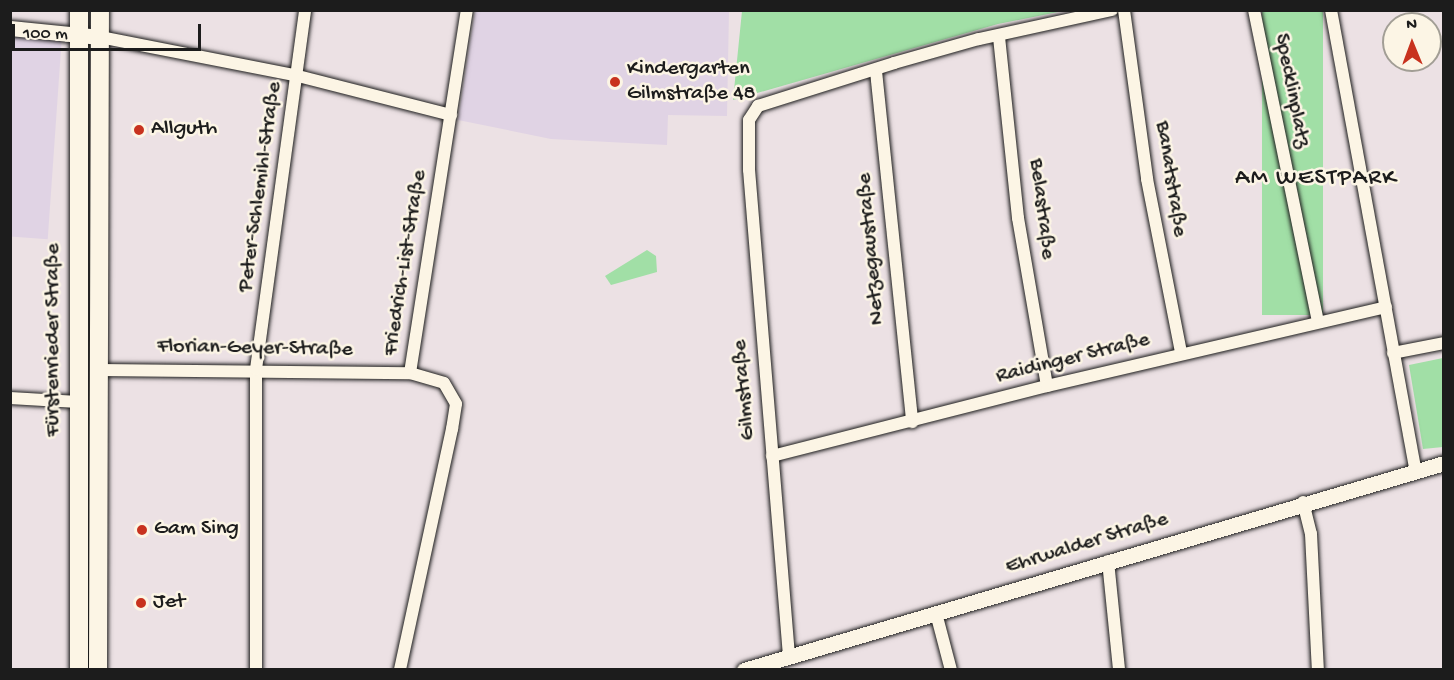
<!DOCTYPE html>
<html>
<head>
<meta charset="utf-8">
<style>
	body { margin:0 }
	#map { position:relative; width:1454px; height:680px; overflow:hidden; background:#ece1e4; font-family:"Gochi Hand",sans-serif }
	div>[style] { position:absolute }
	.built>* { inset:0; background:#e0d3e4; transform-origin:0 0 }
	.green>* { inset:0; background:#a1dfa6; transform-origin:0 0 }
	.roads { filter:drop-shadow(0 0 2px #1c1c1c) drop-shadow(0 0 2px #1c1c1c) }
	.minor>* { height:12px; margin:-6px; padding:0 6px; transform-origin:6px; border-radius:6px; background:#fcf5e5 }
	.tertiary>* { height:15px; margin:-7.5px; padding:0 7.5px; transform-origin:7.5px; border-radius:7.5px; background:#fcf5e5 }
	.secondary>* { height:18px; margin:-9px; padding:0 9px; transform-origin:9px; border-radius:9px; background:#fcf5e5 }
	.dots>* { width:16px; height:16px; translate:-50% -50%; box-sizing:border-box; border:3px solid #fcf5e5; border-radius:50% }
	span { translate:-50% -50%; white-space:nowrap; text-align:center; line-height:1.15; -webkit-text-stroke:5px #fcf5e5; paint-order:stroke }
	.poi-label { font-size:22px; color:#1c1c1c }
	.left { translate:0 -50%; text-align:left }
	.street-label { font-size:22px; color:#1c1c1c }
	.neighbourhood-label { font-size:24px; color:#1c1c1c; letter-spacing:1.5px }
	.frame { position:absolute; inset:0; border:12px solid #1c1c1c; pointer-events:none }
	.north { position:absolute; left:1382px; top:12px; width:60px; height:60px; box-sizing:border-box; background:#fcf5e5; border:2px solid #a29e95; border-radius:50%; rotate:359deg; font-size:16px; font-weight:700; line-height:24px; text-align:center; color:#1c1c1c }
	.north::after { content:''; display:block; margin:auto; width:21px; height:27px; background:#c8321e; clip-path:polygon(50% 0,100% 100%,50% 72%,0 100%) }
	.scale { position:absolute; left:12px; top:24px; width:189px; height:27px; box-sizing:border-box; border:3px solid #1c1c1c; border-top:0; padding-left:8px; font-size:18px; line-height:21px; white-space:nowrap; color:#1c1c1c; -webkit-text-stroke:4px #fcf5e5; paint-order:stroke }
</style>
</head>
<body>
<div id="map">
	<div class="built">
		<i style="clip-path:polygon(475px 11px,729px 11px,727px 116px,668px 115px,667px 145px,551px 139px,458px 120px)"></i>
		<i style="left:10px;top:33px;width:52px;height:203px;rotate:4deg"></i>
	</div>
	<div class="green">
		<i style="clip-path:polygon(742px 11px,742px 10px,1063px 11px,998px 24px,733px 100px)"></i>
		<i style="left:1262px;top:11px;width:61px;height:304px"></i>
		<i style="clip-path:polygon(647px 250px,656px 256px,657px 272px,611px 285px,605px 276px)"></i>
		<i style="clip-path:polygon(1443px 358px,1443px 447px,1423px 449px,1409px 365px)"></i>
	</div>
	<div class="roads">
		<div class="minor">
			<i style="left:1124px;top:10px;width:171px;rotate:82.2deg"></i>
			<i style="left:1147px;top:179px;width:177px;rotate:78.9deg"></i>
			<i style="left:1254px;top:10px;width:318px;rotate:78.4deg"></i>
			<i style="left:1331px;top:10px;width:467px;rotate:79.6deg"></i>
			<i style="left:100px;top:37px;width:202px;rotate:11.1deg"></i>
			<i style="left:298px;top:76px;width:158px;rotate:14.3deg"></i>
			<i style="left:999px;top:37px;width:182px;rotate:84deg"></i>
			<i style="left:1018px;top:218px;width:170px;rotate:80.2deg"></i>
			<i style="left:876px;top:71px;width:353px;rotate:84.1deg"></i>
			<i style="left:1393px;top:353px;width:52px;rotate:-11.1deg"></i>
			<i style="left:99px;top:370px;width:311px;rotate:0.6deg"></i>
			<i style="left:410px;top:373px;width:35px;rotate:16deg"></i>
			<i style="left:444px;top:383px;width:24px;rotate:60deg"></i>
			<i style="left:456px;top:404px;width:25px;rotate:99deg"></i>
			<i style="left:452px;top:429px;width:247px;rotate:102.2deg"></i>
			<i style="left:410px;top:373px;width:367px;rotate:-81.1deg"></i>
			<i style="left:10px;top:398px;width:68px;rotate:3.4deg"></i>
			<i style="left:772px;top:456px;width:284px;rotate:-14.3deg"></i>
			<i style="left:1047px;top:386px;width:348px;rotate:-13.1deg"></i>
			<i style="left:1303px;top:502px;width:33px;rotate:76deg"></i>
			<i style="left:1311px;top:534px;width:136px;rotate:87.1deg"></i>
			<i style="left:1108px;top:561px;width:110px;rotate:84.2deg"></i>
			<i style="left:936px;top:613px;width:59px;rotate:75.3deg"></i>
			<i style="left:789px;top:656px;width:488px;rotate:-94.7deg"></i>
			<i style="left:749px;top:170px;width:50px;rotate:-90deg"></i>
			<i style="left:749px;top:120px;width:17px;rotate:-57deg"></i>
			<i style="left:758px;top:106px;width:143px;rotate:-17.5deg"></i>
			<i style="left:894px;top:63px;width:88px;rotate:-15.8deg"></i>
			<i style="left:979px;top:39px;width:136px;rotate:-12.3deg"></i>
			<i style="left:256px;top:670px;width:301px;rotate:-90deg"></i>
			<i style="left:256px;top:369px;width:362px;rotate:-82.2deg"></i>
		</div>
		<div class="tertiary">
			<i style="left:10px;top:28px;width:90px;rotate:5.7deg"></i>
			<i style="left:744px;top:670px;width:730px;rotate:-16.47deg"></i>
		</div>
		<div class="secondary">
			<i style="left:79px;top:670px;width:660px;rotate:-90deg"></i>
			<i style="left:98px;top:670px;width:660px;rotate:-89.83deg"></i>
		</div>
	</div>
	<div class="dots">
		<i style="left:615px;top:82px;background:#c8321e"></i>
		<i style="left:139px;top:130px;background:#c8321e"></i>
		<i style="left:142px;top:530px;background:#c8321e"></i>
		<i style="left:141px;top:603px;background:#c8321e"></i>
	</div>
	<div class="poi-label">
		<span class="left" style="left:627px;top:82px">Kindergarten<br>Gilmstraße 48</span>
		<span class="left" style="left:151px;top:130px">Allguth</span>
		<span class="left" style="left:154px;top:530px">Gam Sing</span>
		<span class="left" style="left:153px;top:603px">Jet</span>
	</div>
	<div class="street-label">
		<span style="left:1291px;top:91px;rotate:79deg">Specklinplatz</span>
		<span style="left:1170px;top:179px;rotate:81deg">Banatstraße</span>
		<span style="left:261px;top:187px;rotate:-82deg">Peter-Schlemihl-Straße</span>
		<span style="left:1041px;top:209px;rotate:83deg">Belastraße</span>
		<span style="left:872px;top:249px;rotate:-95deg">Netzegaustraße</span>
		<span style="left:406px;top:263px;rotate:-81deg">Friedrich-List-Straße</span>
		<span style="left:54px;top:340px;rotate:-90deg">Fürstenrieder Straße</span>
		<span style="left:255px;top:349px;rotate:1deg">Florian-Geyer-Straße</span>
		<span style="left:1073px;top:359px;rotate:-14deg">Raidinger Straße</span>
		<span style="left:745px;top:390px;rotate:-95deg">Gilmstraße</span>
		<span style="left:1087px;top:544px;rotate:-17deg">Ehrwalder Straße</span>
	</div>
	<div class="neighbourhood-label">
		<span style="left:1316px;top:179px">AM WESTPARK</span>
	</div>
	<div class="frame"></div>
	<div class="north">N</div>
	<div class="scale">100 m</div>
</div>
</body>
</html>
